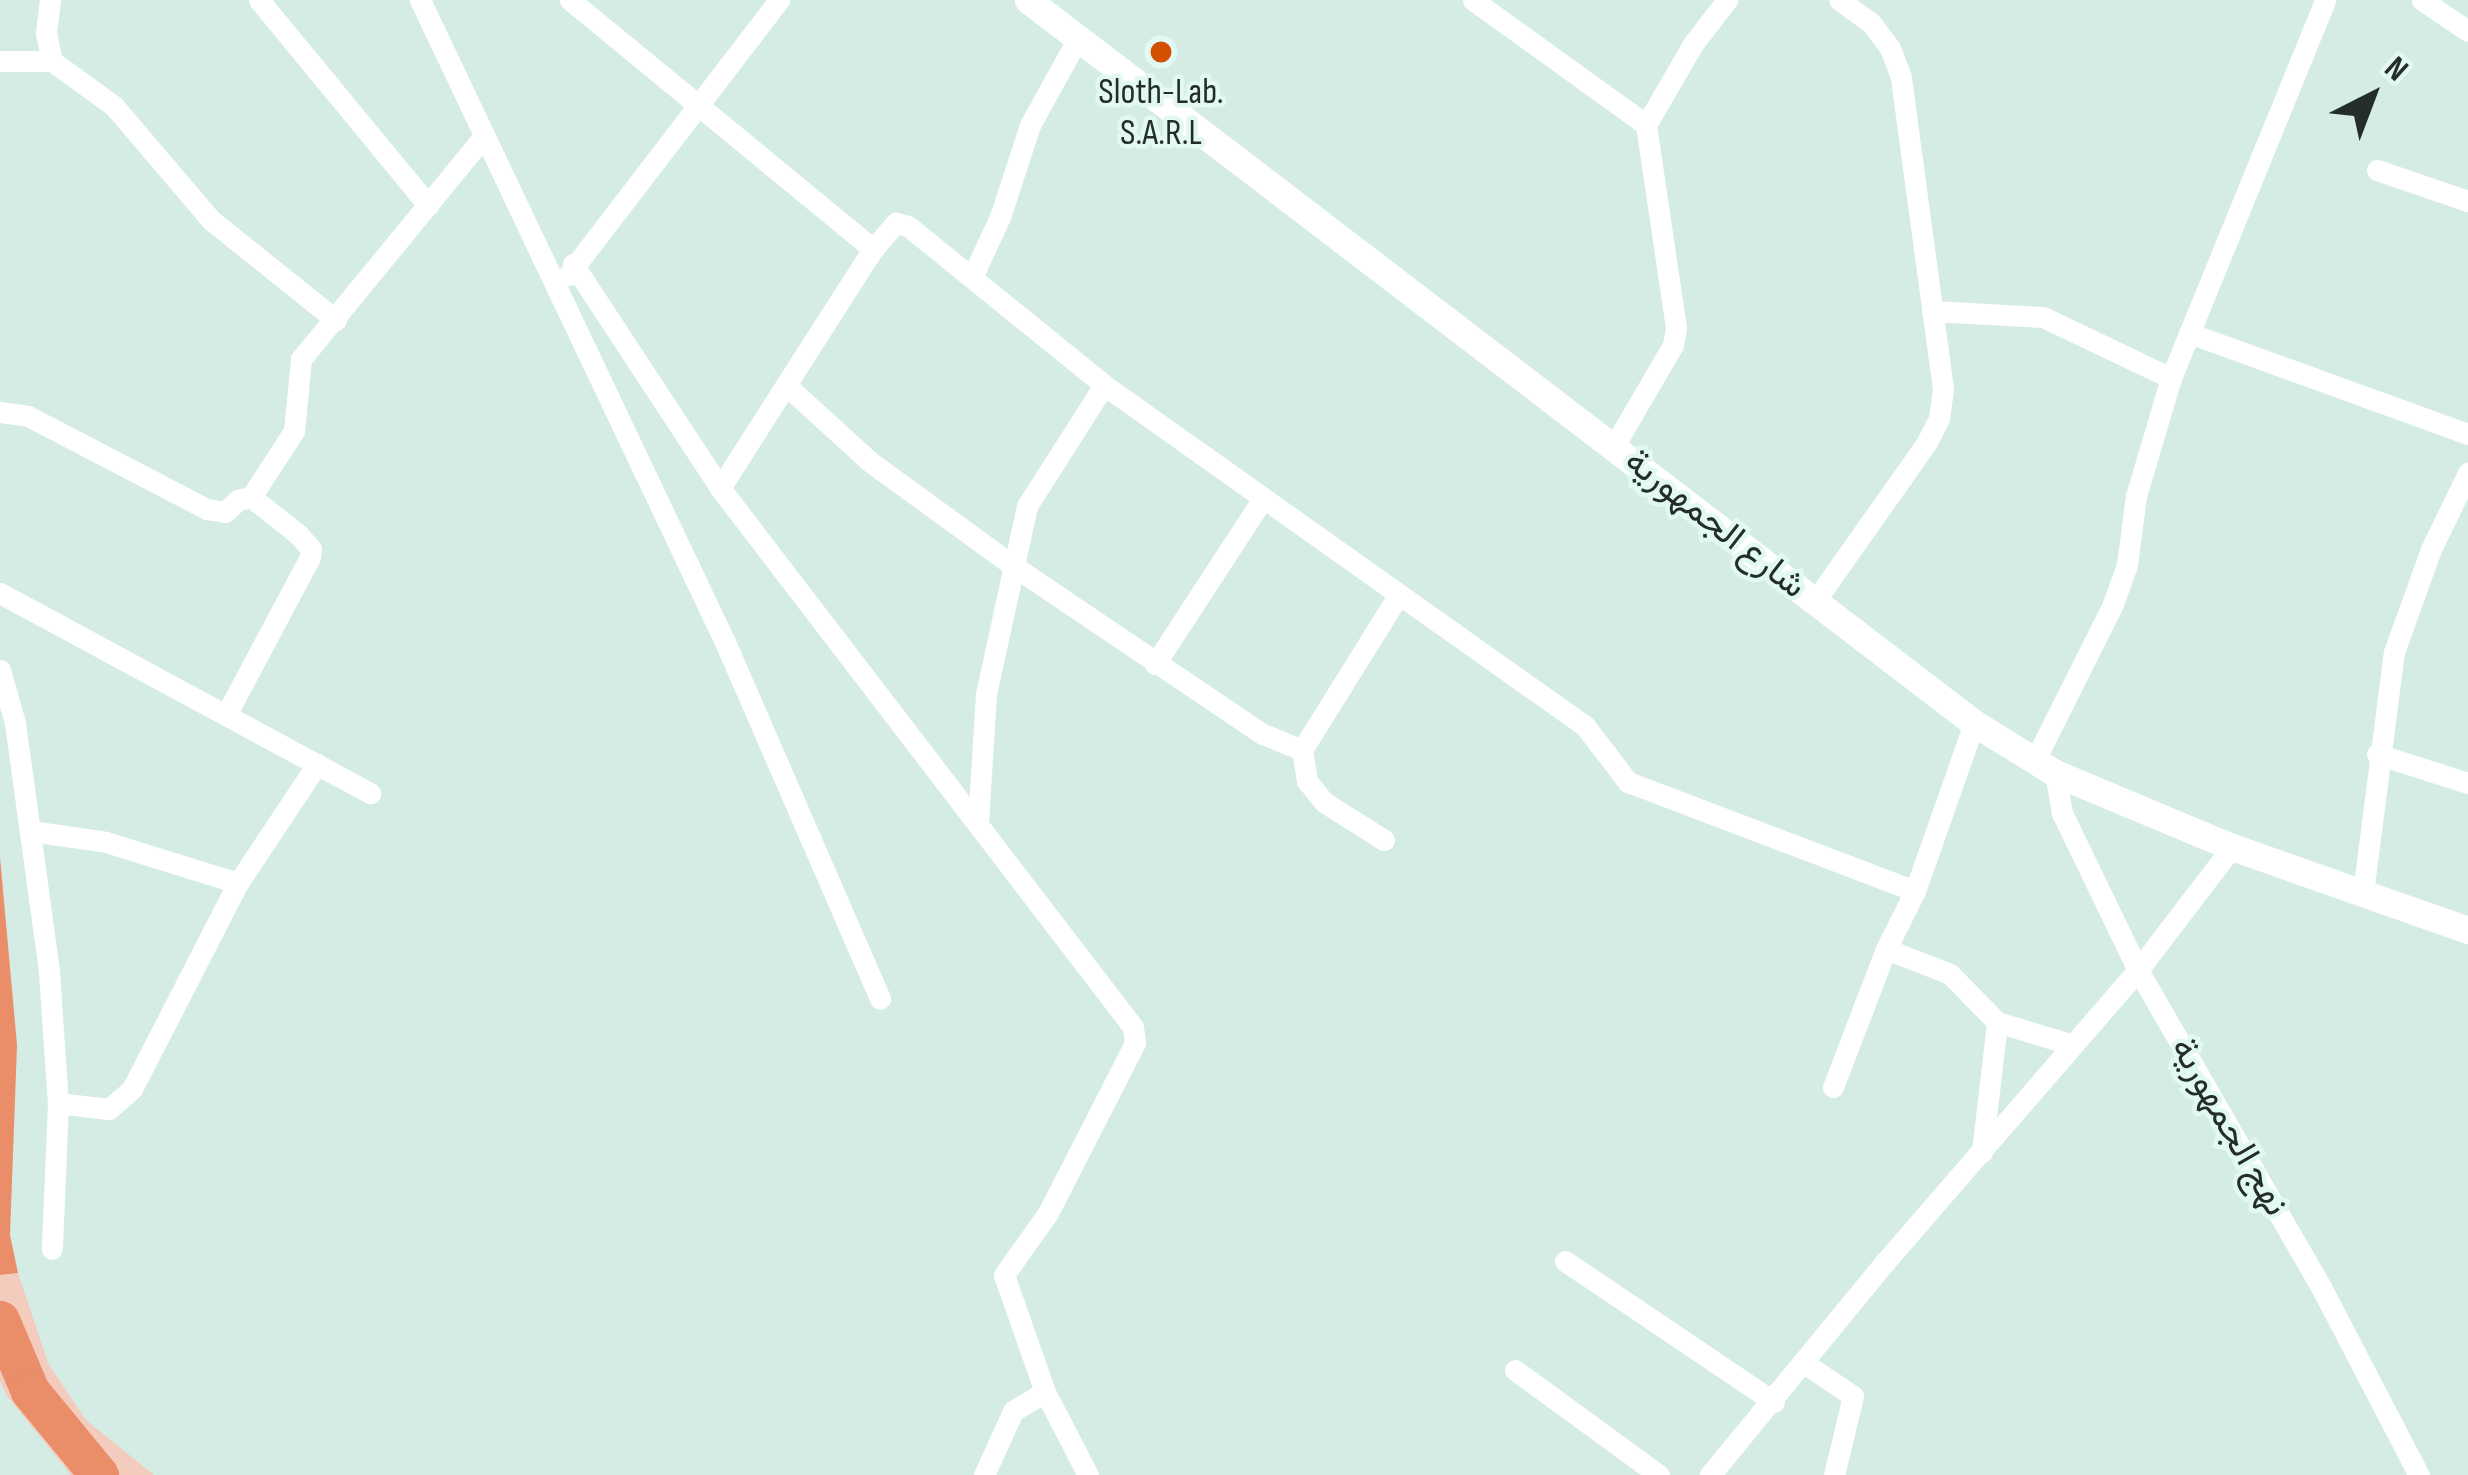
<!DOCTYPE html>
<html>
<head>
<meta charset="utf-8">
<style>
	body { margin:0 }
	#map { position:relative; width:2468px; height:1475px; overflow:hidden; background:#d5ece5; font-family:"Sofia Sans Condensed",Vazirmatn,sans-serif }
	div>[style] { position:absolute }
	.green>* { inset:0; background:#f3ccbd }
	.water>* { inset:0; background:#ea8d69 }
	.river>* { height:39px; margin:-19.5px; padding:0 19.5px; transform-origin:19.5px; border-radius:19.5px; background:#ea8d69 }
	.minor>* { height:21px; margin:-10.5px; padding:0 10.5px; transform-origin:10.5px; border-radius:10.5px; background:#fff }
	.major>* { height:27px; margin:-13.5px; padding:0 13.5px; transform-origin:13.5px; border-radius:13.5px; background:#fff }
	.dots>* { width:33px; height:33px; translate:-50% -50%; box-sizing:border-box; border:6px solid #e2f9f3; border-radius:50% }
	span { translate:-50% -50%; white-space:nowrap; text-align:center; line-height:1.15; -webkit-text-stroke:9px #e2f9f3; paint-order:stroke }
	.poi-label { font-size:36px; color:#242d2b }
	.street-label { font-size:36px; color:#242d2b }
	.north { position:absolute; left:2312px; top:36px; width:120px; height:120px; -webkit-text-stroke:9px #e2f9f3; paint-order:stroke; rotate:42deg; font-size:33px; font-weight:700; line-height:48px; text-align:center; color:#242d2b }
	.north::after { content:''; display:block; margin:auto; width:42px; height:54px; background:#242d2b; clip-path:polygon(50% 0,100% 100%,50% 72%,0 100%) }
</style>
</head>
<body>
<div id="map">
	<div class="green">
		<i style="clip-path:polygon(18px 1273px,48px 1363px,86px 1420px,154px 1475px,71px 1475px,7px 1396px,0 1381px,0 1275px)"></i>
	</div>
	<div class="water">
		<i style="clip-path:polygon(0 857px,17px 1045px,10px 1235px,18px 1273px,0 1275px)"></i>
	</div>
	<div class="river">
		<i style="left:0;top:1320px;width:77px;rotate:67.1deg"></i>
		<i style="left:30px;top:1391px;width:109px;rotate:50.6deg"></i>
	</div>
	<div class="minor">
		<i style="left:50px;top:0;width:33px;rotate:97deg"></i>
		<i style="left:46px;top:33px;width:29px;rotate:78deg"></i>
		<i style="left:52px;top:61px;width:77px;rotate:36deg"></i>
		<i style="left:114px;top:106px;width:150px;rotate:49.6deg"></i>
		<i style="left:211px;top:220px;width:160px;rotate:38.7deg"></i>
		<i style="left:259px;top:0;width:266px;rotate:50.5deg"></i>
		<i style="left:420px;top:0;width:711px;rotate:64.59deg"></i>
		<i style="left:725px;top:642px;width:389px;rotate:66.5deg"></i>
		<i style="left:570px;top:0;width:392px;rotate:39.4deg"></i>
		<i style="left:1473px;top:0;width:213px;rotate:35.8deg"></i>
		<i style="left:2422px;top:0;width:55px;rotate:34deg"></i>
		<i style="left:0;top:61px;width:52px"></i>
		<i style="left:2377px;top:170px;width:96px;rotate:18.8deg"></i>
		<i style="left:573px;top:264px;width:268px;rotate:56.7deg"></i>
		<i style="left:720px;top:488px;width:679px;rotate:52.54deg"></i>
		<i style="left:1133px;top:1027px;width:16px;rotate:83deg"></i>
		<i style="left:1135px;top:1043px;width:191px;rotate:117.1deg"></i>
		<i style="left:1048px;top:1213px;width:76px;rotate:125.4deg"></i>
		<i style="left:1004px;top:1275px;width:124px;rotate:70.7deg"></i>
		<i style="left:1045px;top:1392px;width:93px;rotate:62.6deg"></i>
		<i style="left:568px;top:275px;width:347px;rotate:-52.5deg"></i>
		<i style="left:972px;top:277px;width:66px;rotate:-65deg"></i>
		<i style="left:1000px;top:217px;width:97px;rotate:-71.9deg"></i>
		<i style="left:1030px;top:125px;width:99px;rotate:-61.1deg"></i>
		<i style="left:1932px;top:311px;width:111px;rotate:3.1deg"></i>
		<i style="left:2043px;top:317px;width:142px;rotate:25.5deg"></i>
		<i style="left:2189px;top:333px;width:297px;rotate:19.9deg"></i>
		<i style="left:787px;top:386px;width:111px;rotate:42.4deg"></i>
		<i style="left:869px;top:461px;width:177px;rotate:36deg"></i>
		<i style="left:1012px;top:565px;width:303px;rotate:34deg"></i>
		<i style="left:1263px;top:734px;width:42px;rotate:22.3deg"></i>
		<i style="left:0;top:412px;width:28px;rotate:8deg"></i>
		<i style="left:28px;top:416px;width:202px;rotate:27.5deg"></i>
		<i style="left:207px;top:509px;width:18px;rotate:9deg"></i>
		<i style="left:225px;top:512px;width:18px;rotate:-43deg"></i>
		<i style="left:238px;top:500px;width:13px;rotate:-13deg"></i>
		<i style="left:251px;top:497px;width:79px;rotate:-56.9deg"></i>
		<i style="left:294px;top:431px;width:72px;rotate:-84.4deg"></i>
		<i style="left:301px;top:359px;width:288px;rotate:-50.6deg"></i>
		<i style="left:1614px;top:446px;width:117px;rotate:-59.7deg"></i>
		<i style="left:1673px;top:345px;width:17px;rotate:-80deg"></i>
		<i style="left:1676px;top:328px;width:205px;rotate:-98.4deg"></i>
		<i style="left:1646px;top:125px;width:94px;rotate:-59.9deg"></i>
		<i style="left:1693px;top:44px;width:56px;rotate:-52.3deg"></i>
		<i style="left:720px;top:488px;width:284px;rotate:-57.4deg"></i>
		<i style="left:873px;top:249px;width:35px;rotate:-49deg"></i>
		<i style="left:896px;top:223px;width:12px;rotate:14deg"></i>
		<i style="left:908px;top:226px;width:252px;rotate:39deg"></i>
		<i style="left:1104px;top:385px;width:590px;rotate:35.33deg"></i>
		<i style="left:1585px;top:726px;width:71px;rotate:52.5deg"></i>
		<i style="left:1628px;top:782px;width:307px;rotate:20.8deg"></i>
		<i style="left:0;top:593px;width:421px;rotate:28.4deg"></i>
		<i style="left:1815px;top:601px;width:194px;rotate:-54.8deg"></i>
		<i style="left:1927px;top:442px;width:27px;rotate:-63deg"></i>
		<i style="left:1939px;top:418px;width:29px;rotate:-82deg"></i>
		<i style="left:1943px;top:389px;width:315px;rotate:-97.7deg"></i>
		<i style="left:1901px;top:77px;width:31px;rotate:-111deg"></i>
		<i style="left:1890px;top:48px;width:31px;rotate:-127deg"></i>
		<i style="left:1871px;top:23px;width:39px;rotate:-144deg"></i>
		<i style="left:1155px;top:664px;width:196px;rotate:-56.9deg"></i>
		<i style="left:0;top:670px;width:55px;rotate:74.2deg"></i>
		<i style="left:15px;top:723px;width:251px;rotate:82.2deg"></i>
		<i style="left:49px;top:972px;width:131px;rotate:86.1deg"></i>
		<i style="left:58px;top:1103px;width:146px;rotate:92.4deg"></i>
		<i style="left:226px;top:715px;width:179px;rotate:-62deg"></i>
		<i style="left:310px;top:557px;width:8px;rotate:-83deg"></i>
		<i style="left:311px;top:549px;width:18px;rotate:-131deg"></i>
		<i style="left:299px;top:535px;width:61px;rotate:-141.6deg"></i>
		<i style="left:2377px;top:754px;width:96px;rotate:17.7deg"></i>
		<i style="left:2035px;top:760px;width:174px;rotate:-63.4deg"></i>
		<i style="left:2113px;top:604px;width:41px;rotate:-70.3deg"></i>
		<i style="left:2127px;top:565px;width:70px;rotate:-82.6deg"></i>
		<i style="left:2136px;top:496px;width:123px;rotate:-73.5deg"></i>
		<i style="left:2171px;top:378px;width:408px;rotate:-67.8deg"></i>
		<i style="left:2055px;top:773px;width:41px;rotate:80.1deg"></i>
		<i style="left:2062px;top:813px;width:174px;rotate:64.2deg"></i>
		<i style="left:2138px;top:970px;width:366px;rotate:60deg"></i>
		<i style="left:2321px;top:1287px;width:212px;rotate:62.5deg"></i>
		<i style="left:978px;top:824px;width:130px;rotate:-86.5deg"></i>
		<i style="left:986px;top:694px;width:192px;rotate:-77.7deg"></i>
		<i style="left:1027px;top:506px;width:143px;rotate:-57.5deg"></i>
		<i style="left:31px;top:831px;width:76px;rotate:8.3deg"></i>
		<i style="left:106px;top:842px;width:138px;rotate:17.3deg"></i>
		<i style="left:1384px;top:840px;width:71px;rotate:-147.7deg"></i>
		<i style="left:1324px;top:802px;width:27px;rotate:-129deg"></i>
		<i style="left:1307px;top:781px;width:31px;rotate:-99deg"></i>
		<i style="left:1302px;top:750px;width:181px;rotate:-58.1deg"></i>
		<i style="left:2363px;top:893px;width:243px;rotate:-82.7deg"></i>
		<i style="left:2394px;top:652px;width:109px;rotate:-70.2deg"></i>
		<i style="left:2431px;top:549px;width:85px;rotate:-64deg"></i>
		<i style="left:1886px;top:949px;width:69px;rotate:21.3deg"></i>
		<i style="left:1950px;top:974px;width:67px;rotate:45.6deg"></i>
		<i style="left:1997px;top:1022px;width:79px;rotate:16.8deg"></i>
		<i style="left:1833px;top:1087px;width:148px;rotate:-69deg"></i>
		<i style="left:1886px;top:949px;width:65px;rotate:-63.4deg"></i>
		<i style="left:1915px;top:891px;width:178px;rotate:-70.6deg"></i>
		<i style="left:58px;top:1103px;width:51px;rotate:6.7deg"></i>
		<i style="left:109px;top:1109px;width:30px;rotate:-41deg"></i>
		<i style="left:132px;top:1089px;width:232px;rotate:-62.8deg"></i>
		<i style="left:238px;top:883px;width:143px;rotate:-56.4deg"></i>
		<i style="left:1982px;top:1152px;width:131px;rotate:-83.4deg"></i>
		<i style="left:1565px;top:1261px;width:252px;rotate:34deg"></i>
		<i style="left:1804px;top:1363px;width:59px;rotate:34deg"></i>
		<i style="left:1853px;top:1396px;width:81px;rotate:103.5deg"></i>
		<i style="left:1515px;top:1370px;width:178px;rotate:36.1deg"></i>
		<i style="left:984px;top:1475px;width:70px;rotate:-65.6deg"></i>
		<i style="left:1013px;top:1411px;width:37px;rotate:-31deg"></i>
		<i style="left:1710px;top:1475px;width:276px;rotate:-50.6deg"></i>
		<i style="left:1885px;top:1262px;width:386px;rotate:-49.1deg"></i>
		<i style="left:2138px;top:970px;width:155px;rotate:-52.6deg"></i>
	</div>
	<div class="major">
		<i style="left:1028px;top:0;width:1191px;rotate:37.39deg"></i>
		<i style="left:1974px;top:723px;width:95px;rotate:31.7deg"></i>
		<i style="left:2055px;top:773px;width:192px;rotate:22.7deg"></i>
		<i style="left:2232px;top:847px;width:250px;rotate:19.4deg"></i>
	</div>
	<div class="dots">
		<i style="left:1161px;top:52px;background:#d34f02"></i>
	</div>
	<div class="poi-label">
		<span style="left:1161px;top:113px">Sloth-Lab.<br>S.A.R.L</span>
	</div>
	<div class="street-label">
		<span style="left:1715px;top:524px;rotate:38deg">شارع الجمهورية</span>
		<span style="left:2229px;top:1127px;rotate:60deg">نهج الجمهورية</span>
	</div>
	<div class="north">N</div>
</div>
</body>
</html>
